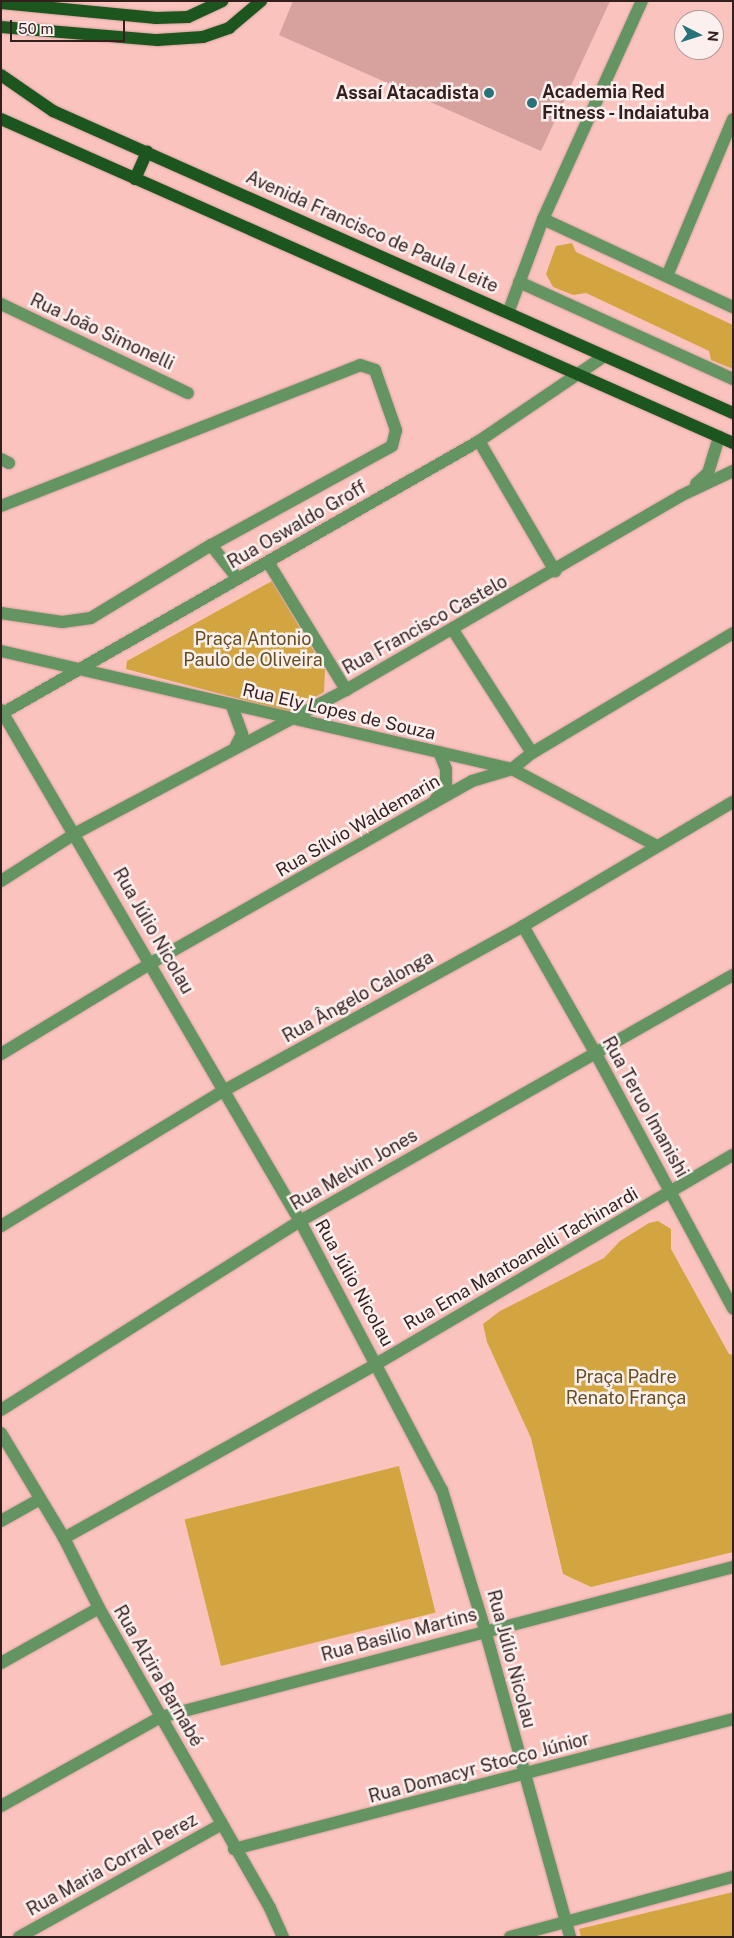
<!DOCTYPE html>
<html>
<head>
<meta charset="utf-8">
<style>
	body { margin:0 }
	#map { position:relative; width:734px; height:1938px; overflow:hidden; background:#fbc3be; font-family:"Public Sans",sans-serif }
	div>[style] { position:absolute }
	.green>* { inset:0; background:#d3a540; transform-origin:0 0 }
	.building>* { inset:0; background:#d7a19d }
	.roads { filter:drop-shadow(0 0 1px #d3a29e) drop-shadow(0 0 1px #d3a29e) }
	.minor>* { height:12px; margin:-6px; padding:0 6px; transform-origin:6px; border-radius:6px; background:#639461 }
	.major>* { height:12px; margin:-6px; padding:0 6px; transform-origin:6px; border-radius:6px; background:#1d551e }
	.dots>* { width:14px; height:14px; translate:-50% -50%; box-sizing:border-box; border:2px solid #fcf0ef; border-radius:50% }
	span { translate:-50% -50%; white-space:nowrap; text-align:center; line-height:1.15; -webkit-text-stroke:5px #fcf0ef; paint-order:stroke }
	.poi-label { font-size:18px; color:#331f1d; font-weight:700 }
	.right { translate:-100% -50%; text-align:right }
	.left { translate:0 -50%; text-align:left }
	.street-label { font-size:18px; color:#331f1d }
	.park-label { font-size:18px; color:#654f20 }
	.frame { position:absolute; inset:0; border:2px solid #331f1d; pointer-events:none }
	.north { position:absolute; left:674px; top:10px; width:50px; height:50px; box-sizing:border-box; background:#fcf0ef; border:1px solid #ac9c9b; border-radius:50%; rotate:95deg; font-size:14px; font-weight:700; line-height:20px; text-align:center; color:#331f1d }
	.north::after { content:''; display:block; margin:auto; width:18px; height:22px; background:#287279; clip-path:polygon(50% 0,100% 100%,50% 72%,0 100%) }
	.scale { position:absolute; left:10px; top:20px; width:115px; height:22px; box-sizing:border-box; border:2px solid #331f1d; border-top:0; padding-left:6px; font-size:15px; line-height:18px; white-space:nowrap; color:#331f1d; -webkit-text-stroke:4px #fcf0ef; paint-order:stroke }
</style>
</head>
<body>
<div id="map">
	<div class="green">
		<i style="clip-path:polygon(572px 243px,576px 252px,733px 325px,733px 369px,711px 360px,709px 351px,586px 293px,573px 295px,553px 287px,546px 274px,556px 246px)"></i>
		<i style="clip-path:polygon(272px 581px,325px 670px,324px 692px,289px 712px,126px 669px,127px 661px)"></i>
		<i style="clip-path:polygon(658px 1221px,671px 1229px,671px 1249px,729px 1354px,733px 1355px,733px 1552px,591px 1587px,563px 1574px,531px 1438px,487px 1342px,483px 1324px,500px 1311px,604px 1258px,620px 1241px,649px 1223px)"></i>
		<i style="left:399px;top:1466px;width:151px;height:221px;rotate:76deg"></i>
		<i style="clip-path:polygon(733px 1892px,733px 1937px,581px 1937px,579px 1929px)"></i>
	</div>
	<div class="building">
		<i style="clip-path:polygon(293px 1px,610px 1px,541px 151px,279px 35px)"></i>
	</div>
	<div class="roads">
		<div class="minor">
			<i style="left:543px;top:219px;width:209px;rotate:24.9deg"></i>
			<i style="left:667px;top:276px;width:170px;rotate:-67.2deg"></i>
			<i style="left:519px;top:282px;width:235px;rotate:24.4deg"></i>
			<i style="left:1px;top:304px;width:207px;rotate:25.5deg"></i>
			<i style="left:508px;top:313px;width:100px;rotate:-69.6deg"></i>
			<i style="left:543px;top:219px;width:239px;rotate:-65.6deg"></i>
			<i style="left:479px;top:441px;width:151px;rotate:59.7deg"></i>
			<i style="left:1px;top:459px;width:9px;rotate:27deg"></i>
			<i style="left:696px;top:484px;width:16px;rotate:-43deg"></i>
			<i style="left:708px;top:473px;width:38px;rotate:-73deg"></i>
			<i style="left:1px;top:506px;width:386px;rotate:-21.4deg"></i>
			<i style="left:360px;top:365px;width:16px;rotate:18deg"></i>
			<i style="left:375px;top:370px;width:64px;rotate:70.7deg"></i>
			<i style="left:396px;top:430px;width:16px;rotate:104deg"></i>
			<i style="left:392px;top:446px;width:206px;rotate:151.3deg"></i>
			<i style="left:211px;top:545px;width:140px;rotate:148.7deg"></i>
			<i style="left:91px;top:618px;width:29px;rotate:172deg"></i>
			<i style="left:62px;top:622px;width:62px;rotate:-171.6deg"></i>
			<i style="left:211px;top:545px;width:43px;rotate:51.5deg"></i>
			<i style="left:268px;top:562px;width:150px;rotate:58.6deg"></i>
			<i style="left:453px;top:630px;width:146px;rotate:57.3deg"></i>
			<i style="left:1px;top:651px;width:524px;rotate:13deg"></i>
			<i style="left:512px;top:769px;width:162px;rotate:28deg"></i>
			<i style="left:232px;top:706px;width:30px;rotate:70deg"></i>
			<i style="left:242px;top:734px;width:13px;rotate:117deg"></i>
			<i style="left:1px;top:710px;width:592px;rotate:59.67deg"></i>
			<i style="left:300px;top:1221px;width:304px;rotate:62.2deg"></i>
			<i style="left:442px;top:1490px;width:146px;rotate:72.9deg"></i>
			<i style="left:485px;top:1630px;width:319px;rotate:74.5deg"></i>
			<i style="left:1px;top:714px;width:550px;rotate:-29.73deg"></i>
			<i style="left:479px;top:441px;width:150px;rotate:-34.1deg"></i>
			<i style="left:435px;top:800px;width:19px;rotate:-54deg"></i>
			<i style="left:446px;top:785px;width:16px;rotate:-90deg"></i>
			<i style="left:446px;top:769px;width:18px;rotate:-112deg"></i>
			<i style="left:1px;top:881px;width:89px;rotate:-32.6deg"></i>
			<i style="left:76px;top:833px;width:306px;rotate:-27.9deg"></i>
			<i style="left:346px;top:690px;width:386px;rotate:-30.1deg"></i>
			<i style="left:680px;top:496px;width:59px;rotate:-25.3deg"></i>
			<i style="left:523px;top:926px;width:147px;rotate:60.3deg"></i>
			<i style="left:596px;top:1054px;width:289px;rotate:61.7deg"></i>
			<i style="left:1px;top:1054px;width:175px;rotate:-31.2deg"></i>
			<i style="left:151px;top:963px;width:324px;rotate:-29.6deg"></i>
			<i style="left:433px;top:803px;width:45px;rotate:-29.4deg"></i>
			<i style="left:472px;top:781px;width:42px;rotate:-16.7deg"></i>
			<i style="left:512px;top:769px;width:26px;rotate:-39deg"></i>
			<i style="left:532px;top:753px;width:234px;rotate:-30.8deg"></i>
			<i style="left:1px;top:1226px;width:262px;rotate:-31.3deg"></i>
			<i style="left:225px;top:1090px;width:340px;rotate:-28.8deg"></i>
			<i style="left:523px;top:926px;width:244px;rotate:-30.6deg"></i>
			<i style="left:1px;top:1410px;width:354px;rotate:-32.3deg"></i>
			<i style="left:300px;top:1221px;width:498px;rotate:-29.6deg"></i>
			<i style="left:1px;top:1433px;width:122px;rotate:59deg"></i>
			<i style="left:64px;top:1538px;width:78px;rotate:63.4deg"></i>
			<i style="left:99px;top:1608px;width:345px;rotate:60.3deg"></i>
			<i style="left:270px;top:1908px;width:32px;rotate:66deg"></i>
			<i style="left:1px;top:1521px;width:45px;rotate:-29.4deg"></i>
			<i style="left:64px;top:1538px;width:359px;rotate:-29.1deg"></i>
			<i style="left:378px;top:1363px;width:411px;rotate:-30.4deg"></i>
			<i style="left:1px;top:1663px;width:112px;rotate:-29.3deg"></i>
			<i style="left:1px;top:1806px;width:183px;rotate:-29.1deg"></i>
			<i style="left:161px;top:1717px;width:591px;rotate:-14.69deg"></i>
			<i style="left:234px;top:1849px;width:516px;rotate:-14.6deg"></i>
			<i style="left:19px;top:1937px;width:232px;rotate:-29.1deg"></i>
			<i style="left:510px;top:1937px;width:231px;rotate:-15.1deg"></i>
		</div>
		<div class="major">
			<i style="left:1px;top:3px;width:156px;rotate:5.5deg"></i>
			<i style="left:156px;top:18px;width:32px;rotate:-2deg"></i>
			<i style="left:188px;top:17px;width:38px;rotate:-25deg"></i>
			<i style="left:1px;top:27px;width:157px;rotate:4.8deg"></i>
			<i style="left:157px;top:40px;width:46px;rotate:-3.7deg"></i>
			<i style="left:203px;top:37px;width:28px;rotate:-19deg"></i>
			<i style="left:229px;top:28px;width:42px;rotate:-40.2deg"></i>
			<i style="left:1px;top:75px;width:63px;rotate:34.7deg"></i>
			<i style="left:53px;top:111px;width:744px;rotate:23.95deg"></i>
			<i style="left:1px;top:119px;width:800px;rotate:23.88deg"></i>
			<i style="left:135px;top:179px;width:30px;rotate:-66deg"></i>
		</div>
	</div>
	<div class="dots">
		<i style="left:489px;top:93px;background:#287279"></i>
		<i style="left:532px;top:103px;background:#287279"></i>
	</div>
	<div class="poi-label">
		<span class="right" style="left:479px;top:93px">Assaí Atacadista</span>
		<span class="left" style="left:542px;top:103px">Academia Red<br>Fitness - Indaiatuba</span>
	</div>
	<div class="street-label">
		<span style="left:372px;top:232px;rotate:24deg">Avenida Francisco de Paula Leite</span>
		<span style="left:102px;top:332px;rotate:25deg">Rua João Simonelli</span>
		<span style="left:297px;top:525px;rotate:-30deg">Rua Oswaldo Groff</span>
		<span style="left:425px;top:625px;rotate:-29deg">Rua Francisco Castelo</span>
		<span style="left:339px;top:712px;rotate:13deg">Rua Ely Lopes de Souza</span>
		<span style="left:358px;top:826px;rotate:-30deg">Rua Sílvio Waldemarin</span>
		<span style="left:153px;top:931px;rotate:60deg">Rua Júlio Nicolau</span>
		<span style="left:358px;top:997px;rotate:-29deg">Rua Ângelo Calonga</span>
		<span style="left:645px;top:1107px;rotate:61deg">Rua Teruo Imanishi</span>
		<span style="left:354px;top:1170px;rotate:-30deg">Rua Melvin Jones</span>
		<span style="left:521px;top:1259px;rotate:-30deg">Rua Ema Mantoanelli Tachinardi</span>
		<span style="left:354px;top:1283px;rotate:61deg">Rua Júlio Nicolau</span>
		<span style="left:399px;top:1635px;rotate:-15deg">Rua Basilio Martins</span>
		<span style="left:511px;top:1659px;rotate:75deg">Rua Júlio Nicolau</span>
		<span style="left:158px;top:1676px;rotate:60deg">Rua Alzira Barnabé</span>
		<span style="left:479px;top:1768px;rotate:-15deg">Rua Domacyr Stocco Júnior</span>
		<span style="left:112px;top:1865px;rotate:-29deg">Rua Maria Corral Perez</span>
	</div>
	<div class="park-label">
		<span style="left:253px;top:650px">Praça Antonio<br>Paulo de Oliveira</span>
		<span style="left:626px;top:1388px">Praça Padre<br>Renato França</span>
	</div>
	<div class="frame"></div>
	<div class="north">N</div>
	<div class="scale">50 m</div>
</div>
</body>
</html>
